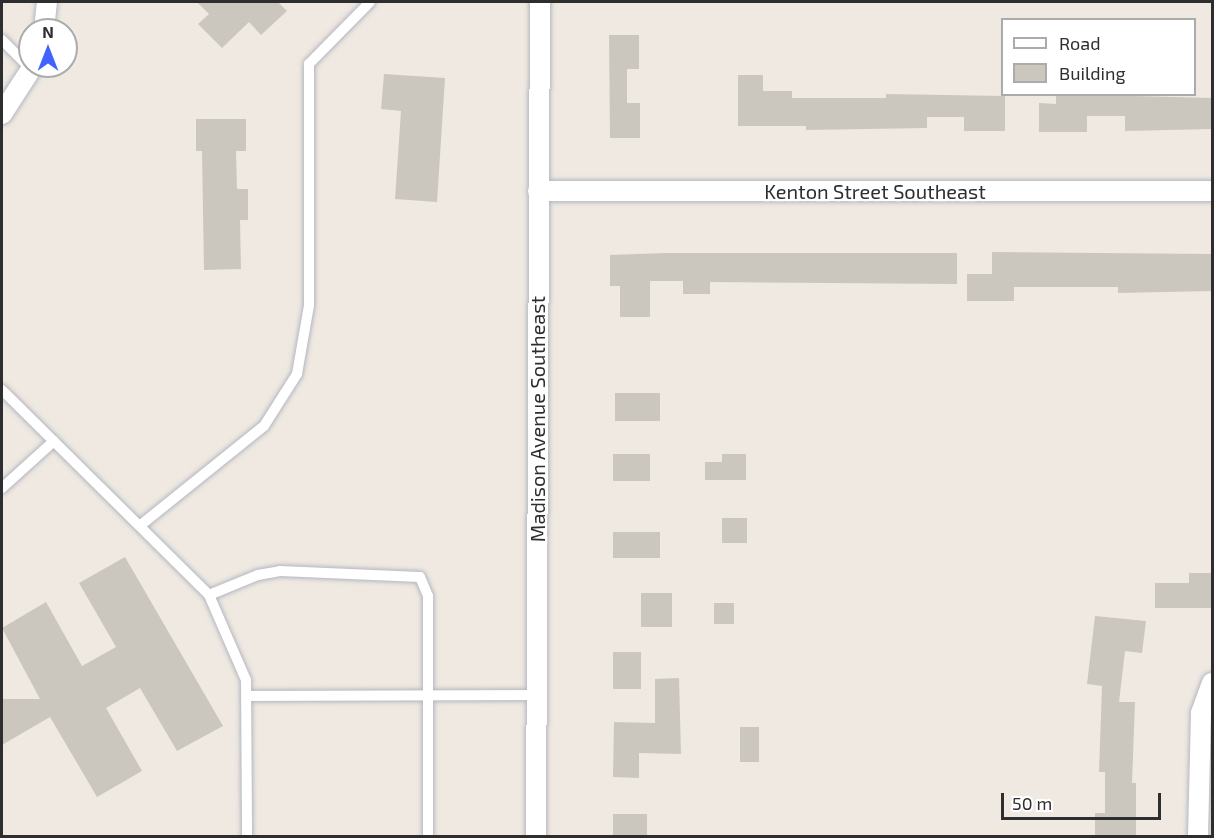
<!DOCTYPE html>
<html>
<head>
<meta charset="utf-8">
<style>
	body { margin:0 }
	#map { position:relative; width:1214px; height:838px; overflow:hidden; background:#efe9e1; font-family:"Exo 2",sans-serif }
	div>[style] { position:absolute }
	.building>* { inset:0; background:#cbc7bf; transform-origin:0 0 }
	.roads { filter:drop-shadow(0 0 2px #b4b7c1) drop-shadow(0 0 2px #b4b7c1) }
	.service>* { height:10px; margin:-5px; padding:0 5px; transform-origin:5px; border-radius:5px; background:#fff }
	.minor>* { height:20px; margin:-10px; padding:0 10px; transform-origin:10px; border-radius:10px; background:#fff }
	span { translate:-50% -50%; white-space:nowrap; text-align:center; line-height:1.15; -webkit-text-stroke:4.5px #fff; paint-order:stroke }
	.street-label { font-size:20px; color:#2e2e2e }
	.frame { position:absolute; inset:0; border:3px solid #2e2e2e; pointer-events:none }
	.legend { position:absolute; left:1001px; top:18px; width:195px; height:78px; box-sizing:border-box; background:#fff; border:2px solid #ababab; margin:0; padding:8px 10px; list-style:none; font-size:18px; color:#2e2e2e }
	.legend li { display:flex; align-items:center; gap:12px; height:30px }
	.legend b { width:30px; border:2px solid #ababab }
	.north { position:absolute; left:18px; top:18px; width:60px; height:60px; box-sizing:border-box; background:#fff; border:2px solid #ababab; border-radius:50%; rotate:0deg; font-size:16px; font-weight:700; line-height:24px; text-align:center; color:#2e2e2e }
	.north::after { content:''; display:block; margin:auto; width:21px; height:27px; background:#4264fb; clip-path:polygon(50% 0,100% 100%,50% 72%,0 100%) }
	.scale { position:absolute; left:1001px; top:793px; width:160px; height:27px; box-sizing:border-box; border:3px solid #2e2e2e; border-top:0; padding-left:8px; font-size:18px; line-height:21px; white-space:nowrap; color:#2e2e2e; -webkit-text-stroke:4px #fff; paint-order:stroke }
</style>
</head>
<body>
<div id="map">
	<div class="building">
		<i style="clip-path:polygon(197px 2px,278px 2px,287px 11px,261px 35px,249px 22px,222px 48px,198px 24px,209px 14px)"></i>
		<i style="clip-path:polygon(609px 35px,639px 35px,639px 69px,627px 69px,627px 103px,640px 103px,640px 138px,610px 138px)"></i>
		<i style="clip-path:polygon(384px 74px,445px 78px,437px 202px,395px 199px,401px 111px,381px 109px)"></i>
		<i style="clip-path:polygon(738px 75px,763px 75px,763px 91px,792px 91px,792px 98px,886px 98px,886px 94px,1005px 96px,1005px 131px,964px 131px,964px 117px,927px 117px,927px 128px,806px 130px,806px 126px,738px 126px)"></i>
		<i style="clip-path:polygon(1056px 94px,1212px 98px,1212px 129px,1125px 131px,1125px 116px,1087px 116px,1087px 132px,1039px 132px,1039px 103px,1056px 104px)"></i>
		<i style="clip-path:polygon(196px 119px,246px 119px,246px 151px,236px 151px,237px 189px,248px 189px,248px 220px,240px 220px,241px 269px,204px 270px,202px 151px,196px 151px)"></i>
		<i style="clip-path:polygon(992px 252px,1212px 254px,1212px 291px,1118px 293px,1118px 287px,1014px 287px,1014px 301px,967px 301px,967px 274px,992px 274px)"></i>
		<i style="clip-path:polygon(665px 253px,957px 253px,957px 284px,710px 282px,710px 294px,683px 294px,683px 281px,650px 281px,650px 317px,620px 317px,620px 286px,610px 286px,610px 255px)"></i>
		<i style="left:615px;top:393px;width:45px;height:28px"></i>
		<i style="left:613px;top:454px;width:37px;height:27px"></i>
		<i style="clip-path:polygon(722px 454px,746px 454px,746px 480px,705px 480px,705px 462px,722px 462px)"></i>
		<i style="left:722px;top:518px;width:25px;height:25px"></i>
		<i style="left:613px;top:532px;width:47px;height:26px"></i>
		<i style="clip-path:polygon(125px 557px,223px 726px,177px 751px,140px 688px,106px 708px,142px 771px,97px 797px,50px 717px,2px 745px,2px 699px,40px 699px,2px 628px,46px 602px,82px 666px,116px 647px,79px 583px)"></i>
		<i style="clip-path:polygon(1189px 573px,1212px 573px,1212px 608px,1155px 608px,1155px 583px,1189px 583px)"></i>
		<i style="left:641px;top:593px;width:31px;height:34px"></i>
		<i style="left:714px;top:603px;width:20px;height:21px"></i>
		<i style="clip-path:polygon(1095px 616px,1146px 621px,1142px 653px,1125px 651px,1119px 702px,1135px 702px,1132px 783px,1136px 783px,1136px 837px,1095px 837px,1095px 813px,1105px 813px,1105px 772px,1099px 772px,1102px 686px,1087px 684px)"></i>
		<i style="left:613px;top:652px;width:28px;height:37px"></i>
		<i style="clip-path:polygon(679px 678px,681px 754px,639px 753px,639px 778px,613px 777px,614px 722px,655px 723px,655px 679px)"></i>
		<i style="left:740px;top:727px;width:19px;height:35px"></i>
		<i style="left:613px;top:814px;width:34px;height:23px"></i>
	</div>
	<div class="roads">
		<div class="service">
			<i style="left:2px;top:40px;width:41px;rotate:45deg"></i>
			<i style="left:2px;top:390px;width:291px;rotate:44.7deg"></i>
			<i style="left:209px;top:595px;width:93px;rotate:66.5deg"></i>
			<i style="left:246px;top:680px;width:156px;rotate:89.6deg"></i>
			<i style="left:2px;top:488px;width:70px;rotate:-42.1deg"></i>
			<i style="left:142px;top:524px;width:156px;rotate:-38.8deg"></i>
			<i style="left:264px;top:426px;width:62px;rotate:-57.6deg"></i>
			<i style="left:297px;top:374px;width:70px;rotate:-80.1deg"></i>
			<i style="left:309px;top:305px;width:241px;rotate:-90deg"></i>
			<i style="left:309px;top:64px;width:87px;rotate:-45.5deg"></i>
			<i style="left:209px;top:595px;width:53px;rotate:-22.2deg"></i>
			<i style="left:258px;top:575px;width:22px;rotate:-10deg"></i>
			<i style="left:280px;top:571px;width:140px;rotate:2.5deg"></i>
			<i style="left:420px;top:577px;width:21px;rotate:67deg"></i>
			<i style="left:428px;top:596px;width:240px;rotate:90deg"></i>
			<i style="left:247px;top:696px;width:289px;rotate:-0.2deg"></i>
		</div>
		<div class="minor">
			<i style="left:44px;top:30px;width:28px;rotate:-84deg"></i>
			<i style="left:2px;top:114px;width:57px;rotate:-57.1deg"></i>
			<i style="left:538px;top:191px;width:674px"></i>
			<i style="left:536px;top:836px;width:834px;rotate:-89.73deg"></i>
			<i style="left:1198px;top:836px;width:123px;rotate:-88.6deg"></i>
			<i style="left:1201px;top:713px;width:32px;rotate:-70deg"></i>
		</div>
	</div>
	<div class="street-label">
		<span style="left:875px;top:191px">Kenton Street Southeast</span>
		<span style="left:537px;top:419px;rotate:-90deg">Madison Avenue Southeast</span>
	</div>
	<div class="frame"></div>
	<ul class="legend">
	<li><b style="height:8px;background:#fff"></b>Road</li>
	<li><b style="height:16px;background:#cbc7bf"></b>Building</li>
	</ul>
	<div class="north">N</div>
	<div class="scale">50 m</div>
</div>
</body>
</html>
